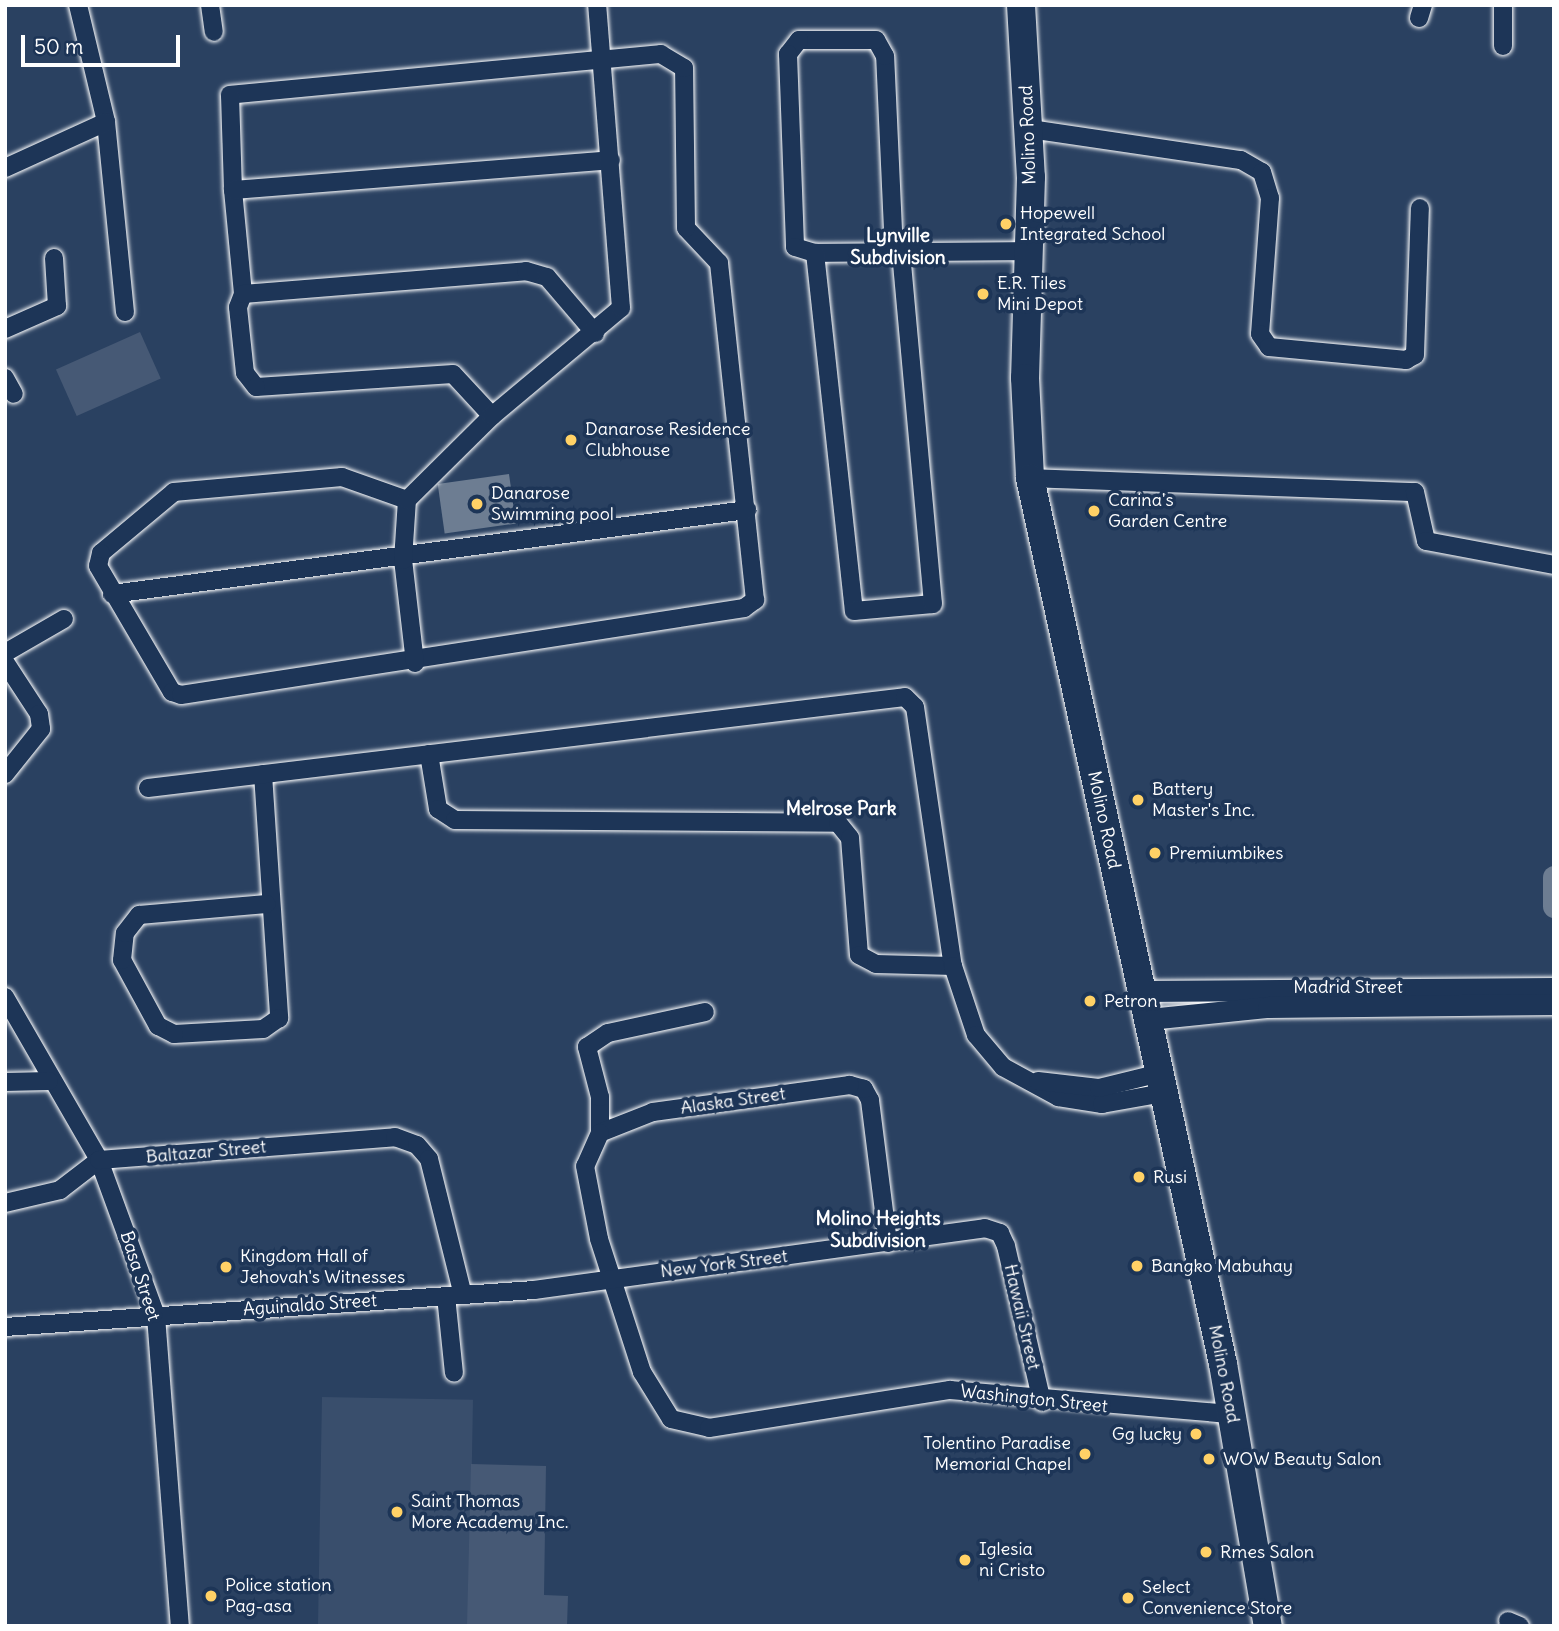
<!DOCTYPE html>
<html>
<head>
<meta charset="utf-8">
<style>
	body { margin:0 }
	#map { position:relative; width:1559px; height:1631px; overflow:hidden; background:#2a4161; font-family:Delius,sans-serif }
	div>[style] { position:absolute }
	.built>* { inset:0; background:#394e6c; transform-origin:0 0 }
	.green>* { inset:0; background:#465975; transform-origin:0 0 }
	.water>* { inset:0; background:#6d7d92; transform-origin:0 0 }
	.canal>* { height:23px; margin:-11.5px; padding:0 11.5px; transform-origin:11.5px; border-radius:11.5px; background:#6d7d92 }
	.roads { filter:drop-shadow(0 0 2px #fff) drop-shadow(0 0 2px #fff) }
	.minor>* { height:18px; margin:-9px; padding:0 9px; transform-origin:9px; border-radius:9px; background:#1d3557 }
	.tertiary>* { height:21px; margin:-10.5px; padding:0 10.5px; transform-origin:10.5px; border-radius:10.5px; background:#1d3557 }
	.primary>* { height:28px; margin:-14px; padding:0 14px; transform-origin:14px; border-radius:14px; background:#1d3557 }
	.dots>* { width:19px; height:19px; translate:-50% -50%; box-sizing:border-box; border:4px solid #1d3557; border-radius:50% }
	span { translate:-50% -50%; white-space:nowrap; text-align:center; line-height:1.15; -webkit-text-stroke:7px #1d3557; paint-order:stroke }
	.street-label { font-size:18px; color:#fff }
	.poi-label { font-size:18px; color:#fff }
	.left { translate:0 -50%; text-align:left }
	.right { translate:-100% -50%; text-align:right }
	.neighbourhood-label { font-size:19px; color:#fff; font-weight:700 }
	.frame { position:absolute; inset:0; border:7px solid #fff; pointer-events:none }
	.scale { position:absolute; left:21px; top:35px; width:159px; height:32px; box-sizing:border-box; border:4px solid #fff; border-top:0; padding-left:9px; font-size:21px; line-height:24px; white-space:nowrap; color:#fff; -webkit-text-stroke:5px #1d3557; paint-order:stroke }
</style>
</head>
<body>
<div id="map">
	<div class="built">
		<i style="left:322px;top:1397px;width:151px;height:229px;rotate:1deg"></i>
	</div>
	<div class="green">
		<i style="left:140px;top:332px;width:51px;height:92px;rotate:66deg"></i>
		<i style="clip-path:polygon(471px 1464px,546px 1466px,544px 1595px,568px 1596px,567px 1626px,467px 1626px)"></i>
	</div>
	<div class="water">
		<i style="left:509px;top:474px;width:50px;height:72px;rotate:82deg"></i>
	</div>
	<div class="canal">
		<i style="left:1554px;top:877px;width:29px;rotate:90deg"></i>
	</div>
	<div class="roads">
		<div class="minor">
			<i style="left:78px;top:5px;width:120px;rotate:76.5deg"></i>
			<i style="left:106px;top:122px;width:191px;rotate:84.3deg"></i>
			<i style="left:210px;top:5px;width:27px;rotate:82deg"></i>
			<i style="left:1503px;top:5px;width:41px;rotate:90deg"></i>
			<i style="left:1419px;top:18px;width:14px;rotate:-73deg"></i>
			<i style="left:1030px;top:129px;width:213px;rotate:8.4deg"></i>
			<i style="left:1241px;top:160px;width:24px;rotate:30deg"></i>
			<i style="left:1262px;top:172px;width:27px;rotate:73deg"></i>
			<i style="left:1270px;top:198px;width:136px;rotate:94.2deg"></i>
			<i style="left:1260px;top:334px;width:16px;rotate:55deg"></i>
			<i style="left:1269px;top:347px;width:138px;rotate:5.4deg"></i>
			<i style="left:1406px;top:360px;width:10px;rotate:-29deg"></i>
			<i style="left:1415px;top:355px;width:147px;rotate:-88.1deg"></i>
			<i style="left:5px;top:168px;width:111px;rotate:-24.5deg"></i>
			<i style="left:233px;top:190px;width:104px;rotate:84.5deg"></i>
			<i style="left:894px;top:252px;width:196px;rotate:-92.6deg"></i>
			<i style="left:885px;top:56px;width:18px;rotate:-119deg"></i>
			<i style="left:876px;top:40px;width:77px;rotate:180deg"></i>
			<i style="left:799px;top:40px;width:18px;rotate:128deg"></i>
			<i style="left:788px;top:54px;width:193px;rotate:87.9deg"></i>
			<i style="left:795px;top:247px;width:21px;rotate:17deg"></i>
			<i style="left:815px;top:253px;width:213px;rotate:-0.5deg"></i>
			<i style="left:815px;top:253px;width:360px;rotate:83.8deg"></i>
			<i style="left:854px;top:611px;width:79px;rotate:-5.1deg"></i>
			<i style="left:933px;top:604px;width:353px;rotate:-95.2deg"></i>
			<i style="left:5px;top:329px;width:57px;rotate:-23.9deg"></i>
			<i style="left:57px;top:306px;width:48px;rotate:-93.6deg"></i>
			<i style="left:5px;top:378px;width:18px;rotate:61deg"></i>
			<i style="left:492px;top:416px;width:57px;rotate:-132.9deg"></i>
			<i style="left:453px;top:374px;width:197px;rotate:176.2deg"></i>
			<i style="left:256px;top:387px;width:18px;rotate:-128deg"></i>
			<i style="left:245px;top:373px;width:66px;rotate:-96.1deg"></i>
			<i style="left:238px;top:307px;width:14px;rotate:-69deg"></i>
			<i style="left:243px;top:294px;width:284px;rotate:-4.6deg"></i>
			<i style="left:526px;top:271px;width:22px;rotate:16deg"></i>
			<i style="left:547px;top:277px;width:74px;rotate:49.4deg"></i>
			<i style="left:1030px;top:478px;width:385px;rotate:2.1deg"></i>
			<i style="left:1415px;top:492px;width:50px;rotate:77.3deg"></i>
			<i style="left:1426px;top:541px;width:130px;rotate:10.6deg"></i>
			<i style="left:407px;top:500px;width:69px;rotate:-160.5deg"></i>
			<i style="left:342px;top:477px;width:169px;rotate:174.9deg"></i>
			<i style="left:174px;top:492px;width:95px;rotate:140.1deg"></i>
			<i style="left:101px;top:553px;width:13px;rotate:103deg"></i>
			<i style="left:98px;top:566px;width:146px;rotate:59.6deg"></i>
			<i style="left:172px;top:692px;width:9px;rotate:18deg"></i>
			<i style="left:181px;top:695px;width:570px;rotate:-8.78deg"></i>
			<i style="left:744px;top:608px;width:14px;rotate:-36deg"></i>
			<i style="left:755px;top:600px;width:339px;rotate:-96.1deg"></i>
			<i style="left:719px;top:263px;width:48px;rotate:-133.3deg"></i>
			<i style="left:686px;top:228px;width:160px;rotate:-90.7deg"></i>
			<i style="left:684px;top:68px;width:27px;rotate:-149deg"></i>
			<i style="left:661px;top:54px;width:433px;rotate:174.6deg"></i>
			<i style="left:230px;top:95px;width:95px;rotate:88.2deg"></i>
			<i style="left:233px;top:190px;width:379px;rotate:-4.5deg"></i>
			<i style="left:112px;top:594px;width:641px;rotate:-7.54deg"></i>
			<i style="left:5px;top:653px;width:68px;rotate:-30deg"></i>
			<i style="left:5px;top:662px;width:62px;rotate:56.8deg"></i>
			<i style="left:39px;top:714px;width:15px;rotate:82deg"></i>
			<i style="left:41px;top:729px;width:58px;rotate:128.7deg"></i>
			<i style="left:415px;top:663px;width:104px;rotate:-96.6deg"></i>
			<i style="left:403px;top:560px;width:60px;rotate:-86.2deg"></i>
			<i style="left:407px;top:500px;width:120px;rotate:-44.7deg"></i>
			<i style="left:492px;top:416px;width:168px;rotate:-39.9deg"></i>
			<i style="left:621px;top:308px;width:304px;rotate:-94.5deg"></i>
			<i style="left:429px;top:754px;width:56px;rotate:80.7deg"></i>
			<i style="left:438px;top:809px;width:20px;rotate:33deg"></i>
			<i style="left:455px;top:820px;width:383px;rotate:0.4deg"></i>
			<i style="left:838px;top:823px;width:19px;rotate:51deg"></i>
			<i style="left:850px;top:838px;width:117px;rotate:85.6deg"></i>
			<i style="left:859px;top:955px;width:19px;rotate:28deg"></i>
			<i style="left:876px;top:964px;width:77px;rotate:1.5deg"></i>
			<i style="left:263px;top:774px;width:245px;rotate:86.2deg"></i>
			<i style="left:279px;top:1018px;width:19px;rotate:145deg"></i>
			<i style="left:263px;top:1029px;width:89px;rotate:176.8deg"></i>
			<i style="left:174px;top:1034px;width:18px;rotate:-153deg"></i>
			<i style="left:158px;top:1026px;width:75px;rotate:-118.6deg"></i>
			<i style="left:122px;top:960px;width:27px;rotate:-84deg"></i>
			<i style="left:125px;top:933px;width:23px;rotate:-52deg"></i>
			<i style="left:139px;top:915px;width:128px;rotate:-4.9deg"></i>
			<i style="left:148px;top:788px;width:762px;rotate:-6.85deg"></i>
			<i style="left:905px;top:697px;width:14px;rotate:45deg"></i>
			<i style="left:915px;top:707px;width:262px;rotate:81.7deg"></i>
			<i style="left:953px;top:966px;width:73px;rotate:71.6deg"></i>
			<i style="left:976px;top:1035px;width:42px;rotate:49.8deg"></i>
			<i style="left:1003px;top:1067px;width:63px;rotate:28.6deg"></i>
			<i style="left:1058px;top:1097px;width:45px;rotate:9deg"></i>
			<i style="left:1102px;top:1104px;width:63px;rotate:-10.1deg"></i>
			<i style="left:5px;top:997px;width:188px;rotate:60deg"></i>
			<i style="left:99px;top:1160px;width:166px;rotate:69.9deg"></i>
			<i style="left:156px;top:1316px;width:311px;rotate:85.6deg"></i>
			<i style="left:1038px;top:1081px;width:61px;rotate:6.5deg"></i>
			<i style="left:1099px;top:1088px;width:63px;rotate:-13.8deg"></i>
			<i style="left:5px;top:1082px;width:44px;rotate:-1.3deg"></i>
			<i style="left:600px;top:1133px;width:36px;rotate:-90deg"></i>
			<i style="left:600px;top:1097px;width:52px;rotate:-104.6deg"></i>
			<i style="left:587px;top:1047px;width:25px;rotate:-34deg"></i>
			<i style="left:608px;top:1033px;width:99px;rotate:-12.2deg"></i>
			<i style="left:5px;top:1203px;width:57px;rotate:-13.3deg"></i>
			<i style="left:60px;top:1190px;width:49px;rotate:-37.6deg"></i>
			<i style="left:99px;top:1160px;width:297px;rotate:-4.4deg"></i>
			<i style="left:395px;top:1137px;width:23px;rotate:20deg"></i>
			<i style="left:417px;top:1145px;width:18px;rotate:49deg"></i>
			<i style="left:429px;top:1159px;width:140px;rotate:76deg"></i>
			<i style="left:888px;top:1243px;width:144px;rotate:-97.2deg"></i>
			<i style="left:870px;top:1100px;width:13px;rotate:-119deg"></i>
			<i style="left:864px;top:1089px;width:15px;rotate:-164deg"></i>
			<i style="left:850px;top:1085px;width:199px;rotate:172.2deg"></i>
			<i style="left:653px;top:1112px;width:57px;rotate:158.4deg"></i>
			<i style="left:600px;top:1133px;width:36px;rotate:114deg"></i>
			<i style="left:585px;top:1166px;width:74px;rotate:79.1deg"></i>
			<i style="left:599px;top:1239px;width:140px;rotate:72.1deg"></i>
			<i style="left:642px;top:1372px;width:55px;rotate:58.3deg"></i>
			<i style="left:671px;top:1419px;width:39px;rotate:13deg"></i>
			<i style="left:709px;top:1428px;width:244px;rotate:-9deg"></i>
			<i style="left:950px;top:1390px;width:283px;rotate:4.9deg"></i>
			<i style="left:446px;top:1296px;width:77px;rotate:84.1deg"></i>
			<i style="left:5px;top:1327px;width:530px;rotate:-4deg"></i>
			<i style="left:534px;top:1290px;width:455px;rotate:-7.8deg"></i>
			<i style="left:985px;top:1228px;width:16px;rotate:18deg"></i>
			<i style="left:1000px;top:1233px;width:14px;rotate:65deg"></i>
			<i style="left:1006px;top:1246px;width:160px;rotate:77deg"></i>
			<i style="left:1508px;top:1621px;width:13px;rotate:23deg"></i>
		</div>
		<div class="tertiary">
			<i style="left:1142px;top:991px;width:412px;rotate:-0.4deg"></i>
			<i style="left:1149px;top:1019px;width:120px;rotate:-5.8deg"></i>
			<i style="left:1268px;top:1007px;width:286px;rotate:-0.6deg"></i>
		</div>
		<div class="primary">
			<i style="left:1021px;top:5px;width:172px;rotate:86.7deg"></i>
			<i style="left:1031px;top:177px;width:201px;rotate:91.7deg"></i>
			<i style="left:1025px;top:378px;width:100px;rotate:87.1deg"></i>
			<i style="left:1030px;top:478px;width:907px;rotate:77.71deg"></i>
			<i style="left:1223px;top:1364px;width:266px;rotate:80.3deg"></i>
		</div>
	</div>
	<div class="dots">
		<i style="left:1006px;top:224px;background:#ffd166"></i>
		<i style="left:983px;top:294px;background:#ffd166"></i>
		<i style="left:571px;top:440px;background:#ffd166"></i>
		<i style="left:477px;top:504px;background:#ffd166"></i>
		<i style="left:1094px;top:511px;background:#ffd166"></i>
		<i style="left:1138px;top:800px;background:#ffd166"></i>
		<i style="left:1155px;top:853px;background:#ffd166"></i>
		<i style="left:1090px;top:1001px;background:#ffd166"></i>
		<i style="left:1139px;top:1177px;background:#ffd166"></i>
		<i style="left:1137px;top:1266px;background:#ffd166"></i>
		<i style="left:226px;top:1267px;background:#ffd166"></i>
		<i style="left:1196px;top:1434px;background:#ffd166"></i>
		<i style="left:1085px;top:1454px;background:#ffd166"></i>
		<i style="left:1209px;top:1459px;background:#ffd166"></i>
		<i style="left:397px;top:1512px;background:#ffd166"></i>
		<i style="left:1206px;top:1552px;background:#ffd166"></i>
		<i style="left:965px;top:1560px;background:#ffd166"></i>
		<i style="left:211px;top:1596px;background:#ffd166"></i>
		<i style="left:1128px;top:1598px;background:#ffd166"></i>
	</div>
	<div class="street-label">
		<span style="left:1028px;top:135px;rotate:-92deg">Molino Road</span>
		<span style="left:1104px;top:820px;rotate:78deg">Molino Road</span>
		<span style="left:1348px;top:987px">Madrid Street</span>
		<span style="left:733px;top:1101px;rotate:-8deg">Alaska Street</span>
		<span style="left:206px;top:1152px;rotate:-5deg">Baltazar Street</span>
		<span style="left:724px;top:1264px;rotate:-7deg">New York Street</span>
		<span style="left:140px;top:1276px;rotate:72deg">Basa Street</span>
		<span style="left:310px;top:1305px;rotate:-4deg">Aguinaldo Street</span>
		<span style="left:1022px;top:1317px;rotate:77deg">Hawaii Street</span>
		<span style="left:1224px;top:1374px;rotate:79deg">Molino Road</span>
		<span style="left:1034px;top:1399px;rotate:6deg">Washington Street</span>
	</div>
	<div class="poi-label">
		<span class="left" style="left:1020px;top:224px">Hopewell<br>Integrated School</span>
		<span class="left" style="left:997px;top:294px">E.R. Tiles<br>Mini Depot</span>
		<span class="left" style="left:585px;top:440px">Danarose Residence<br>Clubhouse</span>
		<span class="left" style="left:491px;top:504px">Danarose<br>Swimming pool</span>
		<span class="left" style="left:1108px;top:511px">Carina's<br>Garden Centre</span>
		<span class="left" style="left:1152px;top:800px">Battery<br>Master's Inc.</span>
		<span class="left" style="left:1169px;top:853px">Premiumbikes</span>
		<span class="left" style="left:1104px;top:1001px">Petron</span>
		<span class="left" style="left:1153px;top:1177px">Rusi</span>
		<span class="left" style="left:240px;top:1267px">Kingdom Hall of<br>Jehovah's Witnesses</span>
		<span class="left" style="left:1151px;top:1266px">Bangko Mabuhay</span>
		<span class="right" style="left:1182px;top:1434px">Gg lucky</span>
		<span class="right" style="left:1071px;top:1454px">Tolentino Paradise<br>Memorial Chapel</span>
		<span class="left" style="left:1223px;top:1459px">WOW Beauty Salon</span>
		<span class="left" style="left:411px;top:1512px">Saint Thomas<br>More Academy Inc.</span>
		<span class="left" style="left:979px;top:1560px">Iglesia<br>ni Cristo</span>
		<span class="left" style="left:1220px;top:1552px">Rmes Salon</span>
		<span class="left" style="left:225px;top:1596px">Police station<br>Pag-asa</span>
		<span class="left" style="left:1142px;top:1598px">Select<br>Convenience Store</span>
	</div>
	<div class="neighbourhood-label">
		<span style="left:898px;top:247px">Lynville<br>Subdivision</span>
		<span style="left:841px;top:809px">Melrose Park</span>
		<span style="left:878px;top:1230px">Molino Heights<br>Subdivision</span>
	</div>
	<div class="frame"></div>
	<div class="scale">50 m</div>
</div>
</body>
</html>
